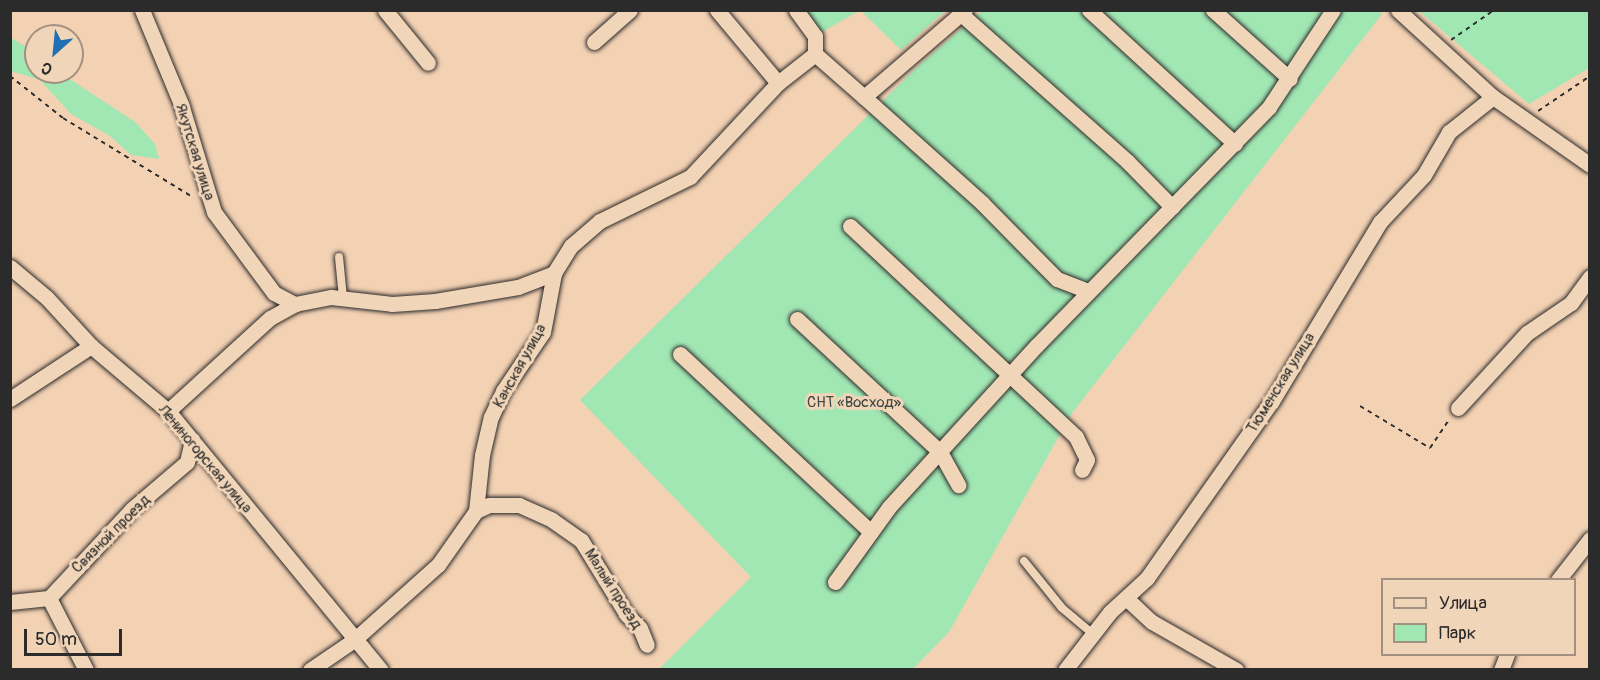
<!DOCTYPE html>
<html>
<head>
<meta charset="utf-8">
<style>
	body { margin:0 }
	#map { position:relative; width:1600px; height:680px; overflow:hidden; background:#f3d1b3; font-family:Pangolin,sans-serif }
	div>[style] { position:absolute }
	.green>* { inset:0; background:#a1e7b4 }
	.path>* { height:2px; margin-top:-1px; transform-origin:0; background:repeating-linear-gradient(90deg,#2b2b2b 0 4.5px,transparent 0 9px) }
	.roads { filter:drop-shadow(0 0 2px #2b2b2b) drop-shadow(0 0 2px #2b2b2b) }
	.lane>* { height:8px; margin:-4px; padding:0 4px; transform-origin:4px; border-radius:4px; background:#f1d5b8 }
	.street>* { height:15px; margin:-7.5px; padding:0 7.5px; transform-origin:7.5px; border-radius:7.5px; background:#f1d5b8 }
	span { translate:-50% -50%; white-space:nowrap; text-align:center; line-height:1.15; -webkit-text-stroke:6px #f1d5b8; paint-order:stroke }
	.street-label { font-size:15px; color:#2b2b2b }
	.park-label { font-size:15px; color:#3d4740 }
	.frame { position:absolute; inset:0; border:12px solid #2b2b2b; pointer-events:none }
	.legend { position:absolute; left:1381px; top:578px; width:195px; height:78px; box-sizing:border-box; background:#f1d5b8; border:2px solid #a29180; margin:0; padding:8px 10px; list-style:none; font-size:18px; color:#2b2b2b }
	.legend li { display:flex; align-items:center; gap:12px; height:30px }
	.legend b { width:30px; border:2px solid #a29180 }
	.north { position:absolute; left:24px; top:24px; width:60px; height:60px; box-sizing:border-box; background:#f1d5b8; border:2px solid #a29180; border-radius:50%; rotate:207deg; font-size:16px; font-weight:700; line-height:24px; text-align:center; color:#2b2b2b }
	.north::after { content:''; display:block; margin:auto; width:21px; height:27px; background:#1f6fb2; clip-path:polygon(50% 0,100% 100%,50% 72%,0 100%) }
	.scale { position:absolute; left:24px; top:629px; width:98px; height:27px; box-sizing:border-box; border:3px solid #2b2b2b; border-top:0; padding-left:8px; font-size:18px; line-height:21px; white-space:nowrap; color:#2b2b2b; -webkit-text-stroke:4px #f1d5b8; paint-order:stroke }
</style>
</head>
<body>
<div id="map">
	<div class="green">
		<i style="clip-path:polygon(1378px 10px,1382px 14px,1072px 413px,949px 632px,913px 669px,659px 669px,751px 577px,580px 400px,917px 67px,982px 11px)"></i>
		<i style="clip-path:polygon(796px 11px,859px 11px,815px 36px)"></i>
		<i style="clip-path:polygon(861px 11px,945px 11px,901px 50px)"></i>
		<i style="clip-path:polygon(1419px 11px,1589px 11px,1589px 68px,1529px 104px)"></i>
		<i style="clip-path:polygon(10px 37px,36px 53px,36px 72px,59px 72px,135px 122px,155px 144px,159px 159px,131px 155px,110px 136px,71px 114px,40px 80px,11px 71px)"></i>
	</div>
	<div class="path">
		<i style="left:1451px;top:40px;width:52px;rotate:-34.9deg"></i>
		<i style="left:10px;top:76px;width:68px;rotate:38.4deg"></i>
		<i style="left:63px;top:118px;width:153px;rotate:31.4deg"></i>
		<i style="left:1538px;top:111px;width:63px;rotate:-33.9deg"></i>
		<i style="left:1360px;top:406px;width:82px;rotate:31deg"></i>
		<i style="left:1430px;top:448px;width:34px;rotate:-56deg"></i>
	</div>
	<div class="roads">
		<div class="lane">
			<i style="left:339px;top:257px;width:41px;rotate:84.4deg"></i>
			<i style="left:1024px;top:561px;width:60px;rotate:51deg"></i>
			<i style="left:1062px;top:608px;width:40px;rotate:40deg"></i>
		</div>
		<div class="street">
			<i style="left:142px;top:10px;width:102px;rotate:67.5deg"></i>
			<i style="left:181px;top:104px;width:113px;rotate:73deg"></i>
			<i style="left:214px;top:212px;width:101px;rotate:53.5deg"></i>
			<i style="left:274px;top:293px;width:24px;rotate:28deg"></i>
			<i style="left:385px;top:10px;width:68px;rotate:50.9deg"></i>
			<i style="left:717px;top:10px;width:95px;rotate:50.1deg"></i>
			<i style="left:796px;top:10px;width:32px;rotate:54deg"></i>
			<i style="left:815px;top:36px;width:18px;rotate:90deg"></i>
			<i style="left:1089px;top:10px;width:198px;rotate:42.5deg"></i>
			<i style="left:1213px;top:10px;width:103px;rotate:41.9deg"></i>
			<i style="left:1398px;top:10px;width:129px;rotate:42.5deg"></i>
			<i style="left:1493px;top:97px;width:118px;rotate:35deg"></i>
			<i style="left:961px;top:14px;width:223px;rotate:41.5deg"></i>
			<i style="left:1128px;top:162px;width:63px;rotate:45.6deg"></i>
			<i style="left:594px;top:42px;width:48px;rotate:-41.6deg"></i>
			<i style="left:864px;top:97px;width:159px;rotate:41.9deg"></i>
			<i style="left:982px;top:203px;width:107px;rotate:45.4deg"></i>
			<i style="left:1057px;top:279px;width:34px;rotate:21deg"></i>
			<i style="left:850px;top:226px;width:309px;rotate:43deg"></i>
			<i style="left:1076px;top:437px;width:25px;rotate:64deg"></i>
			<i style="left:1087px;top:460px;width:11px;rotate:117deg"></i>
			<i style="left:10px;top:267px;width:48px;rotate:40deg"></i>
			<i style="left:47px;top:298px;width:65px;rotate:47.5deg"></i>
			<i style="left:91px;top:346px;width:101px;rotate:40.2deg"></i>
			<i style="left:168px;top:411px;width:335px;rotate:50.6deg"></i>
			<i style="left:797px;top:319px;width:195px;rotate:42.9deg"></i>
			<i style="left:940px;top:452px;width:38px;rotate:61deg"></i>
			<i style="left:680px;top:354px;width:261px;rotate:43deg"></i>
			<i style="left:10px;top:399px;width:97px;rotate:-33.2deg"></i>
			<i style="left:1458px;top:408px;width:102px;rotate:-47.4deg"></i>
			<i style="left:1527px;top:333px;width:53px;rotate:-34.3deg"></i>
			<i style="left:1571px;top:303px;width:32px;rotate:-54deg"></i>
			<i style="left:168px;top:411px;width:138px;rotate:-42.4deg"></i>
			<i style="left:270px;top:318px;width:29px;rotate:-29deg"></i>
			<i style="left:295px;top:304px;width:37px;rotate:-11deg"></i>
			<i style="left:331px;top:297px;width:61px;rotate:6.5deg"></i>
			<i style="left:392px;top:304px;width:43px;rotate:-4deg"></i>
			<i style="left:435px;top:301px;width:84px;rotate:-9.6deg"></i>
			<i style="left:518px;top:287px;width:39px;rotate:-21deg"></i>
			<i style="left:476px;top:511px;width:14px;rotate:-25deg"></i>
			<i style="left:489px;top:505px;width:30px"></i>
			<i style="left:519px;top:505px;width:36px;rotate:24deg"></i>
			<i style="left:552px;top:520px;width:35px;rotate:35deg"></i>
			<i style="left:581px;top:540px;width:88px;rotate:58.5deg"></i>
			<i style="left:627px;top:615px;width:18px;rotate:45deg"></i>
			<i style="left:640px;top:628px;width:18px;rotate:68deg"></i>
			<i style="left:1558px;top:580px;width:52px;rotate:-52deg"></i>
			<i style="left:835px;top:582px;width:92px;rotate:-54.2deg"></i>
			<i style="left:889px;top:507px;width:219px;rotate:-47.6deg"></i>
			<i style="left:1037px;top:345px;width:332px;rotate:-45.7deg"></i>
			<i style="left:1269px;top:107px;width:116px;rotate:-56.6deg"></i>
			<i style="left:49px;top:598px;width:81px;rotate:62.8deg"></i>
			<i style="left:1126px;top:598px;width:35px;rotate:43deg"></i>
			<i style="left:1152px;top:622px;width:97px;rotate:29.7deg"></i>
			<i style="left:10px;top:602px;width:39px;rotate:-6deg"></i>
			<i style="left:49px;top:598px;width:122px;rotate:-47deg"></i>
			<i style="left:132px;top:509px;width:72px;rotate:-40.5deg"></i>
			<i style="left:187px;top:462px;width:23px;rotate:-77deg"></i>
			<i style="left:310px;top:670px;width:53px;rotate:-34.3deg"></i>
			<i style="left:354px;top:640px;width:113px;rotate:-41.8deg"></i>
			<i style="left:438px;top:565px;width:66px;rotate:-54.9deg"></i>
			<i style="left:476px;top:511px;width:56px;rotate:-83.9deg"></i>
			<i style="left:482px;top:455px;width:39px;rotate:-77deg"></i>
			<i style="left:491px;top:417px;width:29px;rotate:-65deg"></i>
			<i style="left:503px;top:391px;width:71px;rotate:-55.9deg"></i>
			<i style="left:543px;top:332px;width:60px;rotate:-79.4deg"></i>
			<i style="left:554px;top:273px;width:32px;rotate:-58deg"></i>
			<i style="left:571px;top:246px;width:38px;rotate:-41deg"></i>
			<i style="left:600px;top:221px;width:100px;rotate:-26.1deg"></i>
			<i style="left:690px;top:177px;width:129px;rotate:-46.9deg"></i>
			<i style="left:778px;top:83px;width:47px;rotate:-38.1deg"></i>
			<i style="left:815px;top:54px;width:65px;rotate:41.3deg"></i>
			<i style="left:864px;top:97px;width:133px;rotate:-40.7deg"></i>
			<i style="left:1065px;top:670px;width:73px;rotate:-52.2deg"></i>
			<i style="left:1110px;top:612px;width:50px;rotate:-42.6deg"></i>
			<i style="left:1147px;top:578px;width:217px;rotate:-54.8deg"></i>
			<i style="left:1272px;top:401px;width:209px;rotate:-58.9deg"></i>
			<i style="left:1380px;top:222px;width:64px;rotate:-46.9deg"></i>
			<i style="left:1424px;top:175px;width:50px;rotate:-59.8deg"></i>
			<i style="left:1449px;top:132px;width:56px;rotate:-38.5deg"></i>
			<i style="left:1501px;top:670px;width:17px;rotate:-69deg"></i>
		</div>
	</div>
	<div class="street-label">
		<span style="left:195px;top:152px;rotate:73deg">Якутская улица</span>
		<span style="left:520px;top:366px;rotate:-61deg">Канская улица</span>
		<span style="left:1281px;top:383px;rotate:-58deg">Тюменская улица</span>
		<span style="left:205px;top:459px;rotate:50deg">Лениногорская улица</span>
		<span style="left:111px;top:534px;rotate:-45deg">Связной проезд</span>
		<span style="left:613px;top:589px;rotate:57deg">Малый проезд</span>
	</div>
	<div class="park-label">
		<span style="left:854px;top:403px">СНТ «Восход»</span>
	</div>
	<div class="frame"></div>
	<ul class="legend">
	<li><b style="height:8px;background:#f1d5b8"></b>Улица</li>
	<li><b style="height:16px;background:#a1e7b4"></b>Парк</li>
	</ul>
	<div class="north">С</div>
	<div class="scale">50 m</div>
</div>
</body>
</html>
